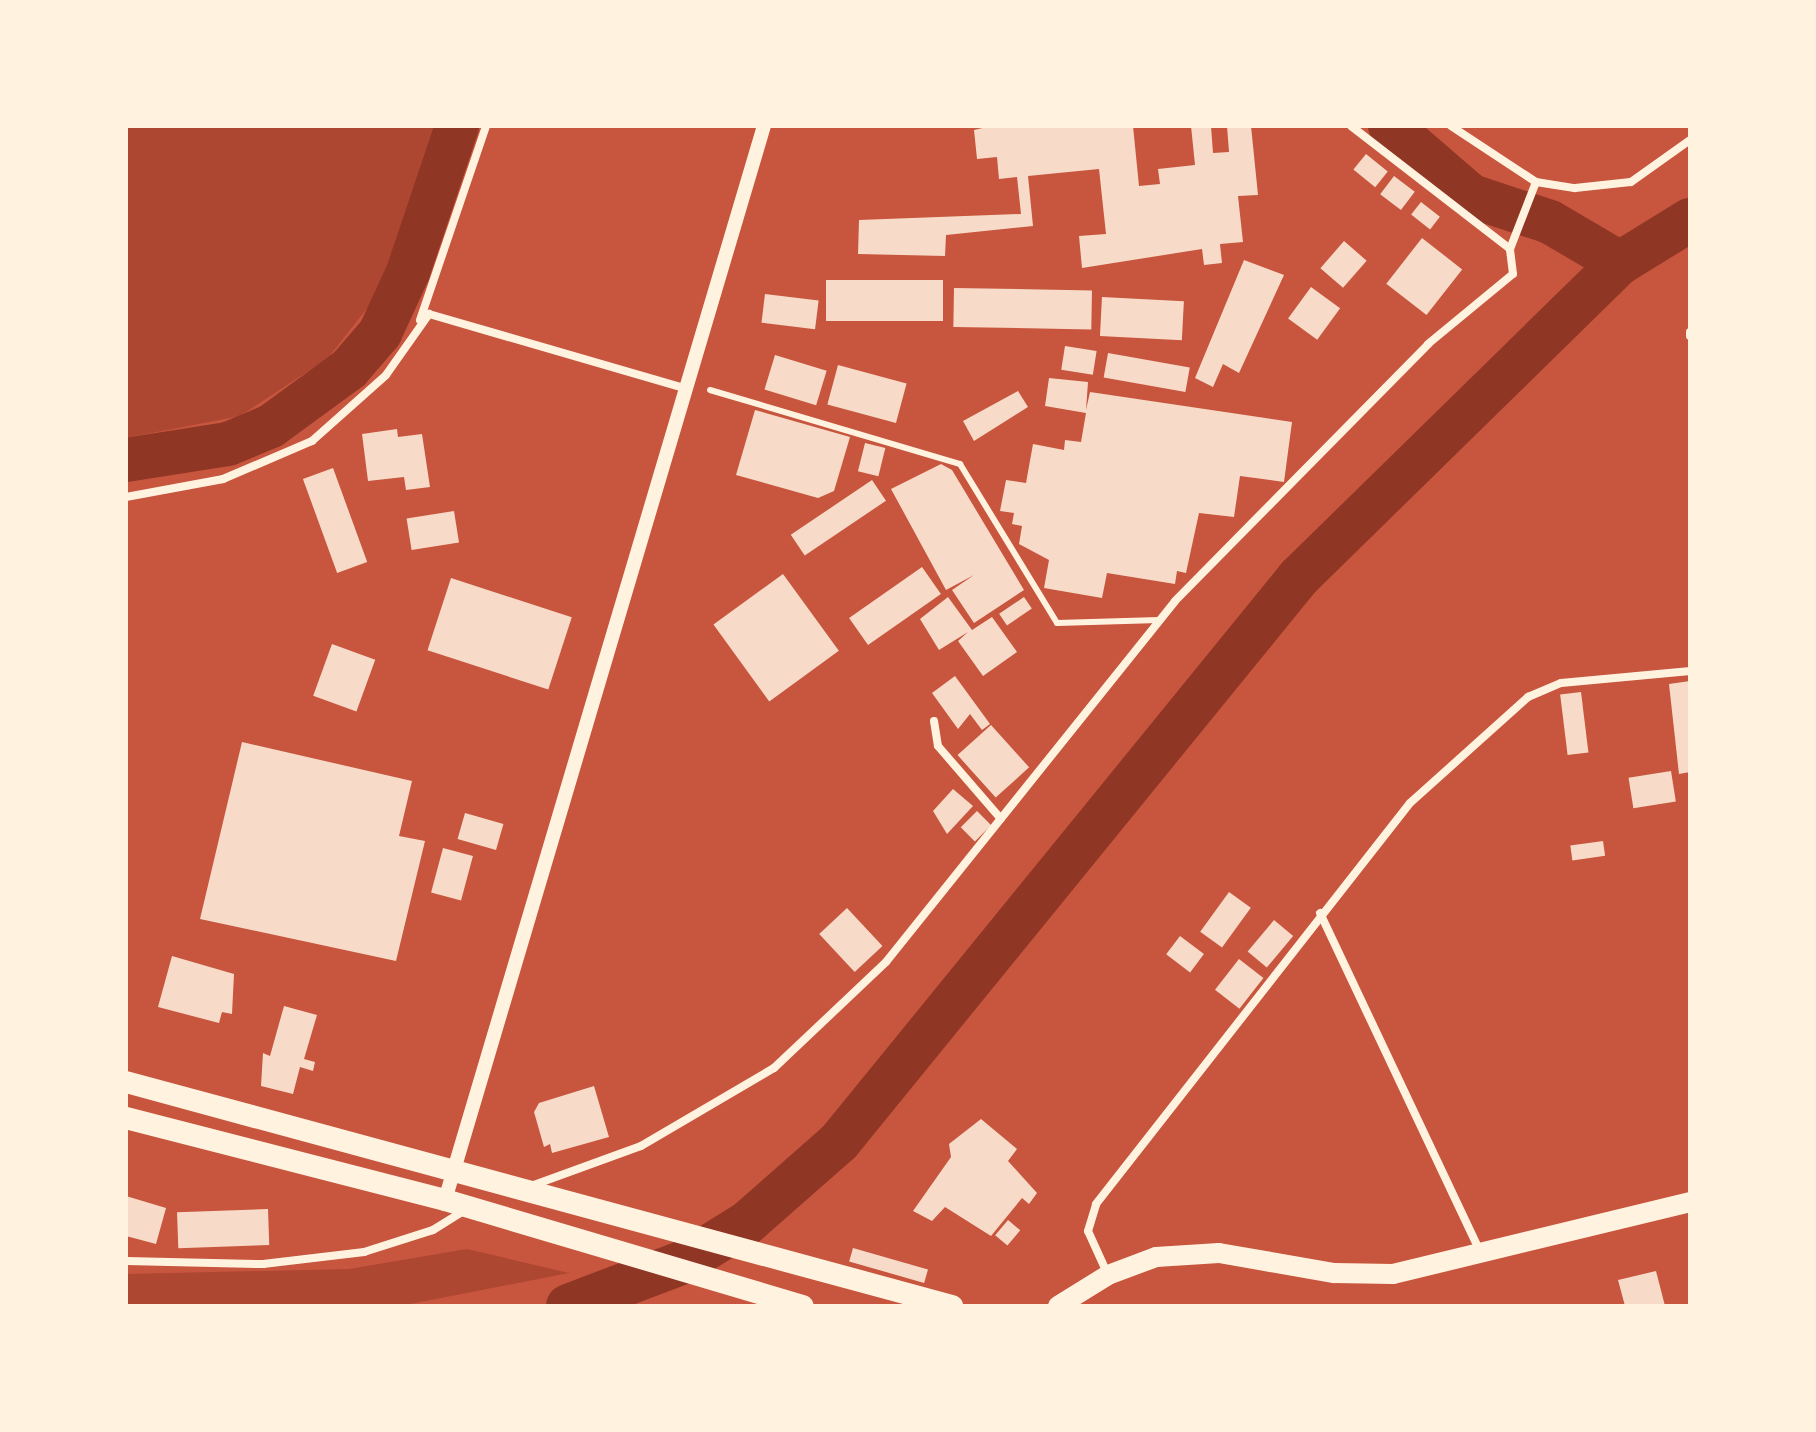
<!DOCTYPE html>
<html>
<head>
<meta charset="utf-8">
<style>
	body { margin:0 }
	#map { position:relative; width:1816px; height:1432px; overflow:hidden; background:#c8553d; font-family:"Alegreya Sans",sans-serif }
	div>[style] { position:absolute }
	.green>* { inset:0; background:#ae4732 }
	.river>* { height:44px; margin:-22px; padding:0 22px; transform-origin:22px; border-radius:22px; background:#8f3625 }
	.building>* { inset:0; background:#f7dbc8; transform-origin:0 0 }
	.service>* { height:6px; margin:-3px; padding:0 3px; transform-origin:3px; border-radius:3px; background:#fff3e0 }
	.minor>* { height:8px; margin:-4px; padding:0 4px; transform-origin:4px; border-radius:4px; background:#fff3e0 }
	.tertiary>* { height:14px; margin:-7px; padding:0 7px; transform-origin:7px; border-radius:7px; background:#fff3e0 }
	.primary>* { height:20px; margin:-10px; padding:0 10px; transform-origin:10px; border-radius:10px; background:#fff3e0 }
	.trunk>* { height:22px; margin:-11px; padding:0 11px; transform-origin:11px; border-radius:11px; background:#fff3e0 }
	span { translate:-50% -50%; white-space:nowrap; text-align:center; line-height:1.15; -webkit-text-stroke:6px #fff3e0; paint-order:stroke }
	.frame { position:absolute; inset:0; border:128px solid #fff3e0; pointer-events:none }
</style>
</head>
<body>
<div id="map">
	<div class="green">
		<i style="clip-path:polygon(126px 126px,447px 126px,372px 302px,328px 358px,240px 416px,126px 438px)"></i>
		<i style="clip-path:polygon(467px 1249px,569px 1273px,400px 1306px,126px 1306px,126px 1274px,349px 1269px)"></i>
	</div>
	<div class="river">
		<i style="left:1390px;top:126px;width:107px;rotate:40.8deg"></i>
		<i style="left:1471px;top:196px;width:83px;rotate:18.2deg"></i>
		<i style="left:1550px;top:222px;width:81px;rotate:30.4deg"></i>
		<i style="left:126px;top:460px;width:103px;rotate:-8.9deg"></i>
		<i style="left:228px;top:444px;width:47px;rotate:-22.7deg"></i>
		<i style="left:271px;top:426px;width:97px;rotate:-36.2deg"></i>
		<i style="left:349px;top:369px;width:48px;rotate:-49.3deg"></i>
		<i style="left:380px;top:333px;width:67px;rotate:-65.3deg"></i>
		<i style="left:408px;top:272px;width:154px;rotate:-71.4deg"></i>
		<i style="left:568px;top:1306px;width:124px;rotate:-20.8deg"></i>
		<i style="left:684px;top:1262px;width:74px;rotate:-31.8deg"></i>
		<i style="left:747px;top:1223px;width:123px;rotate:-41.4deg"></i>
		<i style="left:839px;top:1142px;width:729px;rotate:-50.85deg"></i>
		<i style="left:1299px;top:577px;width:449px;rotate:-44.4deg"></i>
		<i style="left:1620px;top:263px;width:82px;rotate:-31.6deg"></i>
	</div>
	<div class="building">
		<i style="clip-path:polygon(991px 126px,1133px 126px,1139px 186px,1160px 184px,1158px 169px,1195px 165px,1191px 126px,1211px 126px,1213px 153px,1229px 152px,1227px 126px,1251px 126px,1258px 195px,1238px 196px,1243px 242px,1220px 244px,1222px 263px,1204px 265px,1202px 249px,1082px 268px,1079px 236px,1106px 234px,1099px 169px,1028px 176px,1033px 226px,946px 235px,945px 256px,858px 254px,859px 220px,1021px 214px,1017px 177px,999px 179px,997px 157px,977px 159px,974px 130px)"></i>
		<i style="left:1366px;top:154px;width:28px;height:20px;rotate:39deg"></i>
		<i style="left:1394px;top:176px;width:26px;height:23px;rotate:37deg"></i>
		<i style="left:1421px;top:202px;width:24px;height:16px;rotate:38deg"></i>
		<i style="left:1422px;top:238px;width:51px;height:58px;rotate:38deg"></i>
		<i style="left:1344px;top:241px;width:30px;height:36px;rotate:41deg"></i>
		<i style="clip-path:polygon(1244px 260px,1284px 275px,1239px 373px,1223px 364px,1213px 387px,1195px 378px)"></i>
		<i style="left:826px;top:280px;width:117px;height:41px"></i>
		<i style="left:1311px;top:287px;width:36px;height:39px;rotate:36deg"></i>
		<i style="left:954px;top:288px;width:138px;height:39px;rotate:1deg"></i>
		<i style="left:765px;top:294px;width:54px;height:29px;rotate:7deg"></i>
		<i style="left:1102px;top:297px;width:82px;height:39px;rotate:3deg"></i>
		<i style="left:1065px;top:346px;width:32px;height:24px;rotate:9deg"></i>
		<i style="left:1108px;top:353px;width:83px;height:25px;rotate:10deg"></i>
		<i style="left:775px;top:355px;width:54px;height:36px;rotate:17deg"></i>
		<i style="left:838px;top:365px;width:71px;height:41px;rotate:15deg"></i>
		<i style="clip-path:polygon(1049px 378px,1088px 382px,1086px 410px,1090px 392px,1292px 422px,1284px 482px,1240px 476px,1234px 517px,1199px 513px,1186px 573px,1177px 571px,1175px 584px,1107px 573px,1102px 598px,1044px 588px,1049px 560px,1019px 544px,1022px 526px,1012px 524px,1014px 513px,1000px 511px,1006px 480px,1026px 483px,1033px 444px,1064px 450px,1065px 440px,1081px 442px,1086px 413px,1045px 406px)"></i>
		<i style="clip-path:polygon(1018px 391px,1028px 407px,974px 441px,963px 421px)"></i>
		<i style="clip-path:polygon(755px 410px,850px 437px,834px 491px,818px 498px,736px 475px)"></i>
		<i style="clip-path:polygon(397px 429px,398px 437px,422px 434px,430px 487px,406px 490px,404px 477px,368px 481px,362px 434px)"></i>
		<i style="left:865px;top:443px;width:21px;height:29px;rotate:14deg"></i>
		<i style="clip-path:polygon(941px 464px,952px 470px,1024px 590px,974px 623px,952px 590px,974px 575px,946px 590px,891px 489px)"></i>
		<i style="left:333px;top:468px;width:100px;height:32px;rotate:70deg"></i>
		<i style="left:872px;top:480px;width:25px;height:98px;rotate:56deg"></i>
		<i style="left:454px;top:511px;width:32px;height:48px;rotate:81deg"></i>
		<i style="left:922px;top:567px;width:33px;height:89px;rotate:55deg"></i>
		<i style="left:783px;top:574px;width:95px;height:86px;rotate:54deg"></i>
		<i style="left:451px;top:578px;width:127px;height:76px;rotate:18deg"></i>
		<i style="clip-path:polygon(948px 597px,972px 630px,992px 617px,1017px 652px,983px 676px,958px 641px,968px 632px,939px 650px,920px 619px)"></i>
		<i style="left:1024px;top:597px;width:14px;height:30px;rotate:56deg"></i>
		<i style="left:332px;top:644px;width:46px;height:55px;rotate:20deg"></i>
		<i style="clip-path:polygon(955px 676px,990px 724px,982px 730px,970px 714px,958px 729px,932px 693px)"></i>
		<i style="clip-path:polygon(1690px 681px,1690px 772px,1679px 774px,1669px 684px)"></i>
		<i style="left:1581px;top:692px;width:61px;height:21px;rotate:83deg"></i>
		<i style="left:991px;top:725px;width:57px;height:45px;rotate:48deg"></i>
		<i style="clip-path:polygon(242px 742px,412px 781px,399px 836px,425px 841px,396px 961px,200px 919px)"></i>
		<i style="left:1671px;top:771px;width:31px;height:43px;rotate:81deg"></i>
		<i style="clip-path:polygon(953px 789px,973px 806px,947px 834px,933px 811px)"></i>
		<i style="left:977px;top:811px;width:20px;height:23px;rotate:45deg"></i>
		<i style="left:465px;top:813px;width:40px;height:27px;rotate:16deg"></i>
		<i style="left:1603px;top:841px;width:15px;height:33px;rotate:82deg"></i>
		<i style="left:443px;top:848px;width:31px;height:46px;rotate:15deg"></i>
		<i style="left:1229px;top:892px;width:27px;height:49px;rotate:36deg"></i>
		<i style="left:847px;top:908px;width:52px;height:38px;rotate:47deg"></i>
		<i style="left:1274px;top:920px;width:25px;height:41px;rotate:40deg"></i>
		<i style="left:1180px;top:936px;width:30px;height:23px;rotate:37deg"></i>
		<i style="clip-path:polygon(172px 956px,234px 974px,232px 1014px,222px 1012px,219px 1023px,158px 1007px)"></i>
		<i style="left:1239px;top:959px;width:31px;height:39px;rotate:38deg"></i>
		<i style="clip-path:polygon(284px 1006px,317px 1015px,304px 1059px,315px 1062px,313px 1071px,300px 1067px,293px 1094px,261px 1086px,263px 1053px,270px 1056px)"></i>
		<i style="clip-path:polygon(594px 1086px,609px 1137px,552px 1153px,550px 1144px,544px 1147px,534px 1112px,539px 1103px)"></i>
		<i style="clip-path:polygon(981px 1119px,1017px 1149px,1008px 1161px,1037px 1193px,1029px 1204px,1022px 1198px,991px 1236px,945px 1207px,932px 1221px,913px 1211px,951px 1157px,949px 1144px)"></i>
		<i style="clip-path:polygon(126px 1196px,166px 1208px,156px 1244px,126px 1236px)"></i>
		<i style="left:268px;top:1209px;width:36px;height:91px;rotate:88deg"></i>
		<i style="left:1008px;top:1220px;width:16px;height:20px;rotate:40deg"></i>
		<i style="left:853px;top:1248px;width:78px;height:14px;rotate:16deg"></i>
		<i style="clip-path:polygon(1656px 1271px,1665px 1306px,1625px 1306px,1618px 1280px)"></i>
	</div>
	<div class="service">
		<i style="left:710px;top:390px;width:261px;rotate:16.5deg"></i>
		<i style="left:960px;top:464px;width:186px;rotate:58.6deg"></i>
		<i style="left:1057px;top:623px;width:102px;rotate:-1.7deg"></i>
	</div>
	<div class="minor">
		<i style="left:1351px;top:126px;width:201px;rotate:37.7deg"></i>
		<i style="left:1451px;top:126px;width:102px;rotate:33.4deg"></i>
		<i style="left:420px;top:320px;width:205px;rotate:-71.2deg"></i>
		<i style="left:1690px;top:332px;width:4px;rotate:90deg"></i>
		<i style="left:126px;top:497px;width:99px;rotate:-10.5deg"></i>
		<i style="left:223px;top:479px;width:97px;rotate:-23.1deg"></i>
		<i style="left:312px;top:441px;width:99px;rotate:-41.7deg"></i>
		<i style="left:386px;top:375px;width:75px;rotate:-54.8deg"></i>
		<i style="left:429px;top:314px;width:266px;rotate:16.2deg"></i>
		<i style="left:934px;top:721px;width:25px;rotate:81deg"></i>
		<i style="left:938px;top:746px;width:96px;rotate:49.2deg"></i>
		<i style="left:1320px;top:913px;width:375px;rotate:64.7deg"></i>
		<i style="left:531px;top:1186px;width:117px;rotate:-20deg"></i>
		<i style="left:641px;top:1146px;width:154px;rotate:-30.4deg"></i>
		<i style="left:774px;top:1068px;width:154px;rotate:-43.4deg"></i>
		<i style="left:886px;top:962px;width:462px;rotate:-51.3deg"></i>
		<i style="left:1175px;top:601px;width:361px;rotate:-45.4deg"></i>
		<i style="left:1428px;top:344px;width:110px;rotate:-39.5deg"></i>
		<i style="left:1513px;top:274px;width:25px;rotate:-97deg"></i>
		<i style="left:1510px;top:249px;width:72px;rotate:-68.8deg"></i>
		<i style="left:1536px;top:182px;width:39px;rotate:9deg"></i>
		<i style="left:1575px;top:188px;width:56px;rotate:-6.1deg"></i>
		<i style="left:1631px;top:182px;width:72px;rotate:-35.4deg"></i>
		<i style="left:126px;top:1261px;width:137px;rotate:1.3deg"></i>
		<i style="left:263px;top:1264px;width:102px;rotate:-6.8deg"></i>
		<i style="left:364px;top:1252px;width:72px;rotate:-17.7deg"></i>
		<i style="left:433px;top:1230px;width:40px;rotate:-32deg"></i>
		<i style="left:1108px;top:1275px;width:48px;rotate:-114.4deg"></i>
		<i style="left:1088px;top:1231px;width:28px;rotate:-73deg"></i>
		<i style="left:1096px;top:1204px;width:509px;rotate:-51.94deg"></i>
		<i style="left:1410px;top:803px;width:159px;rotate:-41.9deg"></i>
		<i style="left:1528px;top:697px;width:36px;rotate:-23deg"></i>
		<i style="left:1561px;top:683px;width:130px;rotate:-5.3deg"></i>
	</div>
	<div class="tertiary">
		<i style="left:445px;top:1200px;width:1120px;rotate:-73.46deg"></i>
	</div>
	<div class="primary">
		<i style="left:1058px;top:1306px;width:59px;rotate:-31.8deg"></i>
		<i style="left:1108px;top:1275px;width:51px;rotate:-20.6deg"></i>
		<i style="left:1156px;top:1257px;width:63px;rotate:-3.6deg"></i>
		<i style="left:1219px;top:1253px;width:117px;rotate:9.9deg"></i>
		<i style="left:1334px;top:1273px;width:59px;rotate:1deg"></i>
		<i style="left:1393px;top:1274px;width:306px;rotate:-13.6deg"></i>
	</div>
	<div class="trunk">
		<i style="left:126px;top:1082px;width:856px;rotate:15.17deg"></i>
		<i style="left:126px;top:1118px;width:329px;rotate:14.4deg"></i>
		<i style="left:445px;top:1200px;width:373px;rotate:16.5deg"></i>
	</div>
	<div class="frame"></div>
</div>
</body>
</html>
